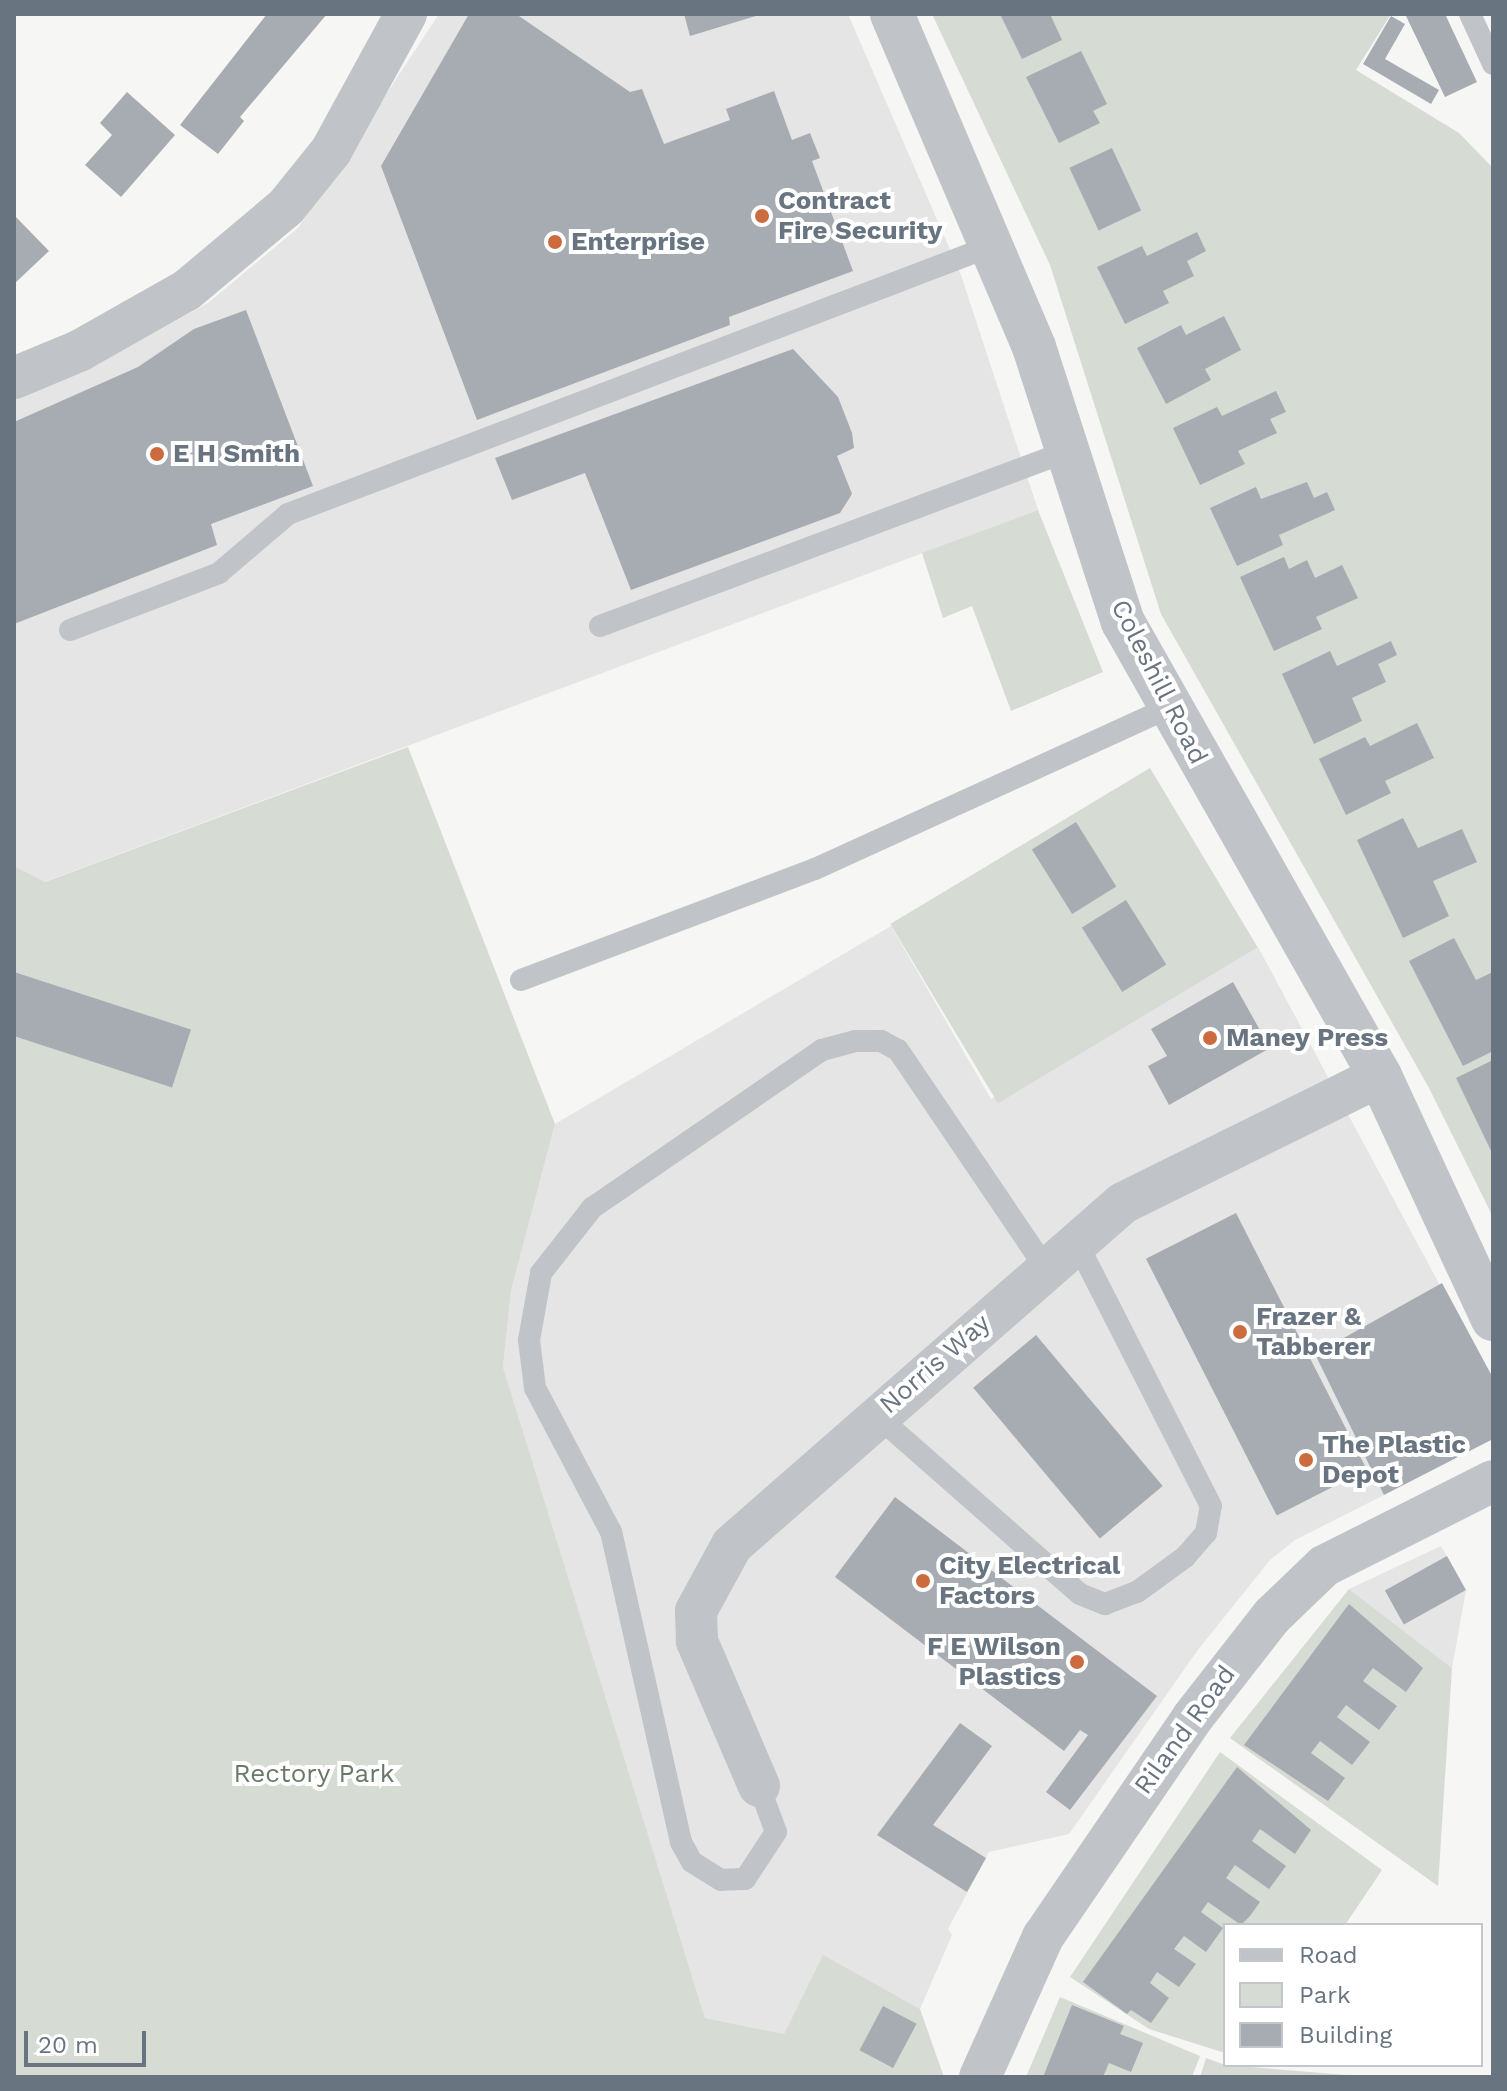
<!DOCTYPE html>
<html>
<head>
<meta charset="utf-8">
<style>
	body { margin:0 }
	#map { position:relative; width:1507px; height:2091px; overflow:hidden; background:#f6f6f4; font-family:"Work Sans",sans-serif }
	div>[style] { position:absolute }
	.built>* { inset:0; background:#e4e5e4 }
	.green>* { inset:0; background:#d6dbd4; transform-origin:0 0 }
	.building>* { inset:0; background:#a6acb2; transform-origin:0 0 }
	.service>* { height:22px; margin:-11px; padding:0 11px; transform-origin:11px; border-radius:11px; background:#c0c3c7 }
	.minor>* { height:42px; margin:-21px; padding:0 21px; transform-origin:21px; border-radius:21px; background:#c0c3c7 }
	.tertiary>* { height:44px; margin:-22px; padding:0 22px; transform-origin:22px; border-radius:22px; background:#c0c3c7 }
	.dots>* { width:22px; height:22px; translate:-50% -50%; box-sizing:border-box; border:4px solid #fff; border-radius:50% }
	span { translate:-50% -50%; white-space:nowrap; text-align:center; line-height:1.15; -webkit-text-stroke:8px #fff; paint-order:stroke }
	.poi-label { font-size:26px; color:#697481; font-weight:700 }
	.left { translate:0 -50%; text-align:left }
	.right { translate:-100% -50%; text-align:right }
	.street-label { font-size:26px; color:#697481 }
	.park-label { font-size:26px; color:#697967 }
	.frame { position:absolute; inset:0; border:16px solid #697481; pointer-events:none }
	.legend { position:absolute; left:1223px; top:1923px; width:260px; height:144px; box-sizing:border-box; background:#fff; border:2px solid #c3c7cd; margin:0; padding:10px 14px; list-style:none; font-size:24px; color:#697481 }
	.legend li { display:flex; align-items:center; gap:16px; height:40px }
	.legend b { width:40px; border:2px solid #c3c7cd }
	.scale { position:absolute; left:24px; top:2031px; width:122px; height:36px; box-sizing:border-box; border:4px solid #697481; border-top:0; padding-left:10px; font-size:24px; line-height:28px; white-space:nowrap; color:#697481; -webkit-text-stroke:6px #fff; paint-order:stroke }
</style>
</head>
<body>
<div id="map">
	<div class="built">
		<i style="clip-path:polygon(439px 14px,848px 14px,961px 275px,1038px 510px,44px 882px,14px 866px,14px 398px,83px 372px,208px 303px,298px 228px)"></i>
		<i style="clip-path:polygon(891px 926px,991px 1099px,1258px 947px,1493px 1384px,1384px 1495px,1295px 1540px,1270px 1560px,1197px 1651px,1069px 1834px,989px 1852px,948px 1929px,952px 1935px,920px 2009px,823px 1956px,784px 2034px,705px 2018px,503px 1367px,511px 1291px,555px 1124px)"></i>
		<i style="clip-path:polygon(1441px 1546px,1466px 1590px,1452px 1668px,1349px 1589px)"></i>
	</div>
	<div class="green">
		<i style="clip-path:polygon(932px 14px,1391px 14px,1356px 70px,1459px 133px,1493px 168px,1493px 1217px,1429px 1088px,1161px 614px,1050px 265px)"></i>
		<i style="clip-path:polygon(1038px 510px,1103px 672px,1011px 711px,972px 606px,943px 618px,922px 553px)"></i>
		<i style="clip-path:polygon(408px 747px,555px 1124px,511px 1291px,503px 1367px,705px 2018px,784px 2034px,823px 1955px,920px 2009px,944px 2077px,14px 2077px,14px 866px,45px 882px)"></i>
		<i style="left:1150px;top:768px;width:209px;height:303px;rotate:59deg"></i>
		<i style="clip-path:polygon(1349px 1589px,1452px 1668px,1438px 1886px,1230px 1738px)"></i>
		<i style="clip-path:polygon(1220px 1752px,1382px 1870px,1345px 1925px,1225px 1925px,1225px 2053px,1149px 2029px,1070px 1977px)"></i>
		<i style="clip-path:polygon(1060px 1997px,1200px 2056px,1192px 2077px,1026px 2077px)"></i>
		<i style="clip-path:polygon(1206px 2058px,1225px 2065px,1371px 2077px,1200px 2077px)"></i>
	</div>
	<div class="building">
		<i style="clip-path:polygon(267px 14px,327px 14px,240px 117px,244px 121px,218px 154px,180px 125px)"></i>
		<i style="clip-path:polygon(469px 14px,516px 14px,630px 92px,642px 89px,664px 144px,730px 120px,726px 109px,774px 91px,792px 140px,810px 133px,820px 158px,812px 161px,853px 271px,729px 317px,730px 325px,477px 420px,381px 166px)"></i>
		<i style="clip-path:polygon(684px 14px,759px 14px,759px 15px,690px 36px)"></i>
		<i style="clip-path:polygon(1000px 14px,1050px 14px,1062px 40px,1022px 59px)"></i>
		<i style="clip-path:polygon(1405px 14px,1445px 14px,1477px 82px,1445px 97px)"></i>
		<i style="clip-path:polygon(1391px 16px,1405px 24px,1385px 59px,1439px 90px,1431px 104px,1363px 64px)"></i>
		<i style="clip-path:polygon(1081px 51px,1107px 104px,1093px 111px,1100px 123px,1059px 143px,1026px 77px)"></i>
		<i style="clip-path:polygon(127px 92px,175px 135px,121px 197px,85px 165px,112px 135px,100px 123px)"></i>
		<i style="left:1112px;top:148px;width:69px;height:47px;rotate:65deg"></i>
		<i style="clip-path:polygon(14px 215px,49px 251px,14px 284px)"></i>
		<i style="clip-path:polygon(1197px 232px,1206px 251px,1187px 261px,1194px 276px,1163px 291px,1169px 303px,1125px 324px,1097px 267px,1142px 246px,1147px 256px)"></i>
		<i style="clip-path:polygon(246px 310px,313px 486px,211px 524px,217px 545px,14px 624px,14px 422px,138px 367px,194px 329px)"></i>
		<i style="clip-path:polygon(1224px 316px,1241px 350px,1205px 369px,1211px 380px,1166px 404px,1137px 348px,1181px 325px,1186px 335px)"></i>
		<i style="clip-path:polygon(793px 349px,838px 397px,852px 433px,854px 448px,837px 456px,852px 494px,840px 513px,631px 590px,585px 473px,512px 500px,495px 458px)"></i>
		<i style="clip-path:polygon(1276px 391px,1286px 412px,1270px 419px,1277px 433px,1238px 451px,1245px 464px,1200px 485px,1173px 428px,1217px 407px,1222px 416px)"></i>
		<i style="clip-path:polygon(1307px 482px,1314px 498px,1327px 492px,1335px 510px,1279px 535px,1283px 545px,1237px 566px,1210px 508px,1256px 487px,1261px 499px)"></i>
		<i style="clip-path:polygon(1284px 557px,1289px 569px,1307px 560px,1315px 578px,1342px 565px,1358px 598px,1316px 617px,1322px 629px,1274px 651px,1240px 577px)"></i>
		<i style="clip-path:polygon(1391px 641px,1397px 655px,1378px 664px,1386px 682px,1352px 698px,1362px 721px,1314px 744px,1282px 674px,1330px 651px,1337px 666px)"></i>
		<i style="clip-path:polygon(1417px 723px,1434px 758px,1385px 781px,1391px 793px,1346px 815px,1319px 759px,1365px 737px,1370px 746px)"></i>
		<i style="clip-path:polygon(1403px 818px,1418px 848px,1462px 829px,1477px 862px,1433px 881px,1449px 916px,1403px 938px,1357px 840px)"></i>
		<i style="left:1076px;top:822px;width:76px;height:52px;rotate:58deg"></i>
		<i style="left:1126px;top:900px;width:76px;height:52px;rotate:58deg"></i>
		<i style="clip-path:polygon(1454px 938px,1476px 980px,1493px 972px,1493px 1051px,1463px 1066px,1409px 961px)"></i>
		<i style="left:14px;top:972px;width:186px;height:61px;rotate:18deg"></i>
		<i style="clip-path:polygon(1233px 982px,1270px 1048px,1169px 1105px,1148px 1066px,1167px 1056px,1151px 1029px)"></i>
		<i style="clip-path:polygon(1493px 1060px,1493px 1155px,1456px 1078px)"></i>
		<i style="left:1236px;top:1213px;width:288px;height:101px;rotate:63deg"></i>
		<i style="clip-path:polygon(1442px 1283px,1493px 1378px,1493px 1439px,1384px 1495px,1315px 1354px)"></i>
		<i style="left:1036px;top:1335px;width:197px;height:82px;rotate:50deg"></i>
		<i style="clip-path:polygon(895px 1497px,1157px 1696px,1070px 1810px,1046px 1792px,1088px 1735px,1080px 1730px,1064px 1751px,835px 1577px)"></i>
		<i style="left:1447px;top:1556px;width:39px;height:71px;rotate:61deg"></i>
		<i style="clip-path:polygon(1349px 1604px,1423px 1668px,1406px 1692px,1373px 1668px,1363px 1681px,1397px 1706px,1379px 1730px,1346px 1705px,1337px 1717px,1370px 1742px,1352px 1765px,1320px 1741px,1311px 1753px,1345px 1778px,1328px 1801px,1244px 1745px)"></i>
		<i style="clip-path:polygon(960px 1723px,992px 1746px,933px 1825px,986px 1858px,967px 1892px,877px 1835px)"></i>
		<i style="clip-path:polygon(1237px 1767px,1311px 1830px,1295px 1854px,1260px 1829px,1252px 1841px,1286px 1866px,1269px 1889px,1235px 1865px,1226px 1878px,1260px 1902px,1250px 1916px,1241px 1925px,1208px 1902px,1201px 1912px,1223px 1928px,1206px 1952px,1184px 1936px,1174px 1949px,1196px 1964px,1179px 1987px,1157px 1972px,1150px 1983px,1169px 1998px,1151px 2023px,1131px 2010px,1127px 2014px,1083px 1982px)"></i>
		<i style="clip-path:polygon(1072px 2005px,1124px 2026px,1120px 2034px,1143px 2043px,1131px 2072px,1109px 2063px,1103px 2077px,1043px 2077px)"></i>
		<i style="left:883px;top:2006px;width:38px;height:50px;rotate:28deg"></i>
	</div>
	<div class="service">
		<i style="left:1470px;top:14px;width:55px;rotate:65.3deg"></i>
		<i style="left:600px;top:626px;width:499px;rotate:-20.5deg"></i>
		<i style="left:70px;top:630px;width:160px;rotate:-20.9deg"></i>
		<i style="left:219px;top:573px;width:91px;rotate:-40.5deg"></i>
		<i style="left:288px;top:514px;width:756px;rotate:-20.86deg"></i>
		<i style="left:521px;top:980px;width:314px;rotate:-20.7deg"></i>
		<i style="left:815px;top:869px;width:388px;rotate:-24.5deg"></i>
		<i style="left:876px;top:1415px;width:271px;rotate:41.3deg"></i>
		<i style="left:1080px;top:1594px;width:27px;rotate:22deg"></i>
		<i style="left:1105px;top:1604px;width:34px;rotate:-21deg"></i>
		<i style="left:1137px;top:1592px;width:59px;rotate:-36.1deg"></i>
		<i style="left:1185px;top:1557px;width:32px;rotate:-49deg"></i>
		<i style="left:1206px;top:1533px;width:27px;rotate:-80deg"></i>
		<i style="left:1211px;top:1506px;width:297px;rotate:-117deg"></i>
		<i style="left:759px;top:1786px;width:49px;rotate:69.7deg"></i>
		<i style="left:776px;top:1832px;width:56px;rotate:123.4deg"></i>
		<i style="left:745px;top:1879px;width:24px;rotate:178deg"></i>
		<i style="left:721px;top:1880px;width:34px;rotate:-148deg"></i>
		<i style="left:692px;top:1862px;width:23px;rotate:-119deg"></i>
		<i style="left:681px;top:1842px;width:318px;rotate:-102.7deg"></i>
		<i style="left:611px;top:1532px;width:163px;rotate:-117.8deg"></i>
		<i style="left:535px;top:1388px;width:48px;rotate:-97.1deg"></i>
		<i style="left:529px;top:1340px;width:68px;rotate:-79.8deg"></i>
		<i style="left:541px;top:1273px;width:83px;rotate:-51.9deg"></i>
		<i style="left:592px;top:1208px;width:279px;rotate:-34.5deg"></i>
		<i style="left:822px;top:1050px;width:35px;rotate:-15deg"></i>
		<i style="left:856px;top:1041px;width:25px"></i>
		<i style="left:881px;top:1041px;width:19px;rotate:28deg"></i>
		<i style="left:898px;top:1050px;width:262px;rotate:55.9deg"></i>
	</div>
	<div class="minor">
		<i style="left:14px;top:378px;width:70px;rotate:-22.6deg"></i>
		<i style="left:79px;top:351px;width:124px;rotate:-29.5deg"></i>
		<i style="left:187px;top:290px;width:129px;rotate:-40deg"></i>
		<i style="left:286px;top:207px;width:72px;rotate:-51.2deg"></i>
		<i style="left:331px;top:151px;width:156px;rotate:-61.3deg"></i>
		<i style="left:759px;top:1786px;width:158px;rotate:-113.2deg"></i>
		<i style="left:697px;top:1641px;width:30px;rotate:-92deg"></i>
		<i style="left:696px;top:1611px;width:75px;rotate:-61.4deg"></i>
		<i style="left:732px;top:1545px;width:519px;rotate:-41.18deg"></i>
		<i style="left:1123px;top:1203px;width:287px;rotate:-26.3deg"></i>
		<i style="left:980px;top:2077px;width:154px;rotate:-65.8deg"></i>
		<i style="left:1043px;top:1937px;width:266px;rotate:-55.7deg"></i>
		<i style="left:1193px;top:1717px;width:128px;rotate:-52deg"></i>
		<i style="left:1272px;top:1616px;width:72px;rotate:-43.9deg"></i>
		<i style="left:1324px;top:1566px;width:189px;rotate:-26.7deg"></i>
	</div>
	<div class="tertiary">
		<i style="left:892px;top:14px;width:362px;rotate:66.9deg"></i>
		<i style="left:1034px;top:347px;width:289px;rotate:72.1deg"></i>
		<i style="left:1123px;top:622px;width:522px;rotate:60.49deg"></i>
		<i style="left:1380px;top:1076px;width:268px;rotate:65.1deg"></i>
	</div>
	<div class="dots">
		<i style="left:762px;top:216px;background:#cc6c3e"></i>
		<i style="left:555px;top:242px;background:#cc6c3e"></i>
		<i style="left:157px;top:454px;background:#cc6c3e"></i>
		<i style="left:1210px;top:1038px;background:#cc6c3e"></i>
		<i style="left:1240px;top:1332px;background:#cc6c3e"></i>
		<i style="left:1306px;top:1460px;background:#cc6c3e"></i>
		<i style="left:923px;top:1581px;background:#cc6c3e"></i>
		<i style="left:1077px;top:1662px;background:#cc6c3e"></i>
	</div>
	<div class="poi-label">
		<span class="left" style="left:778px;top:216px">Contract<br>Fire Security</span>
		<span class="left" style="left:571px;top:242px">Enterprise</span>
		<span class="left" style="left:173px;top:454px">E H Smith</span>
		<span class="left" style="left:1226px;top:1038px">Maney Press</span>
		<span class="left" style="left:1256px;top:1332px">Frazer &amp;<br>Tabberer</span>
		<span class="left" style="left:1322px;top:1460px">The Plastic<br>Depot</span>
		<span class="left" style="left:939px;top:1581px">City Electrical<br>Factors</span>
		<span class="right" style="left:1061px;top:1662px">F E Wilson<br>Plastics</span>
	</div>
	<div class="street-label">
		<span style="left:1159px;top:682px;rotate:63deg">Coleshill Road</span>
		<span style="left:935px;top:1364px;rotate:-41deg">Norris Way</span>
		<span style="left:1185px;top:1730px;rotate:-54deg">Riland Road</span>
	</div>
	<div class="park-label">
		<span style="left:314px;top:1774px">Rectory Park</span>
	</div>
	<div class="frame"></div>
	<ul class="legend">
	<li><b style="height:10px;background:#c0c3c7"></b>Road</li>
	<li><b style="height:22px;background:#d6dbd4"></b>Park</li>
	<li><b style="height:22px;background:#a6acb2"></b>Building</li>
	</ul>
	<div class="scale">20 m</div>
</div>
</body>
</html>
